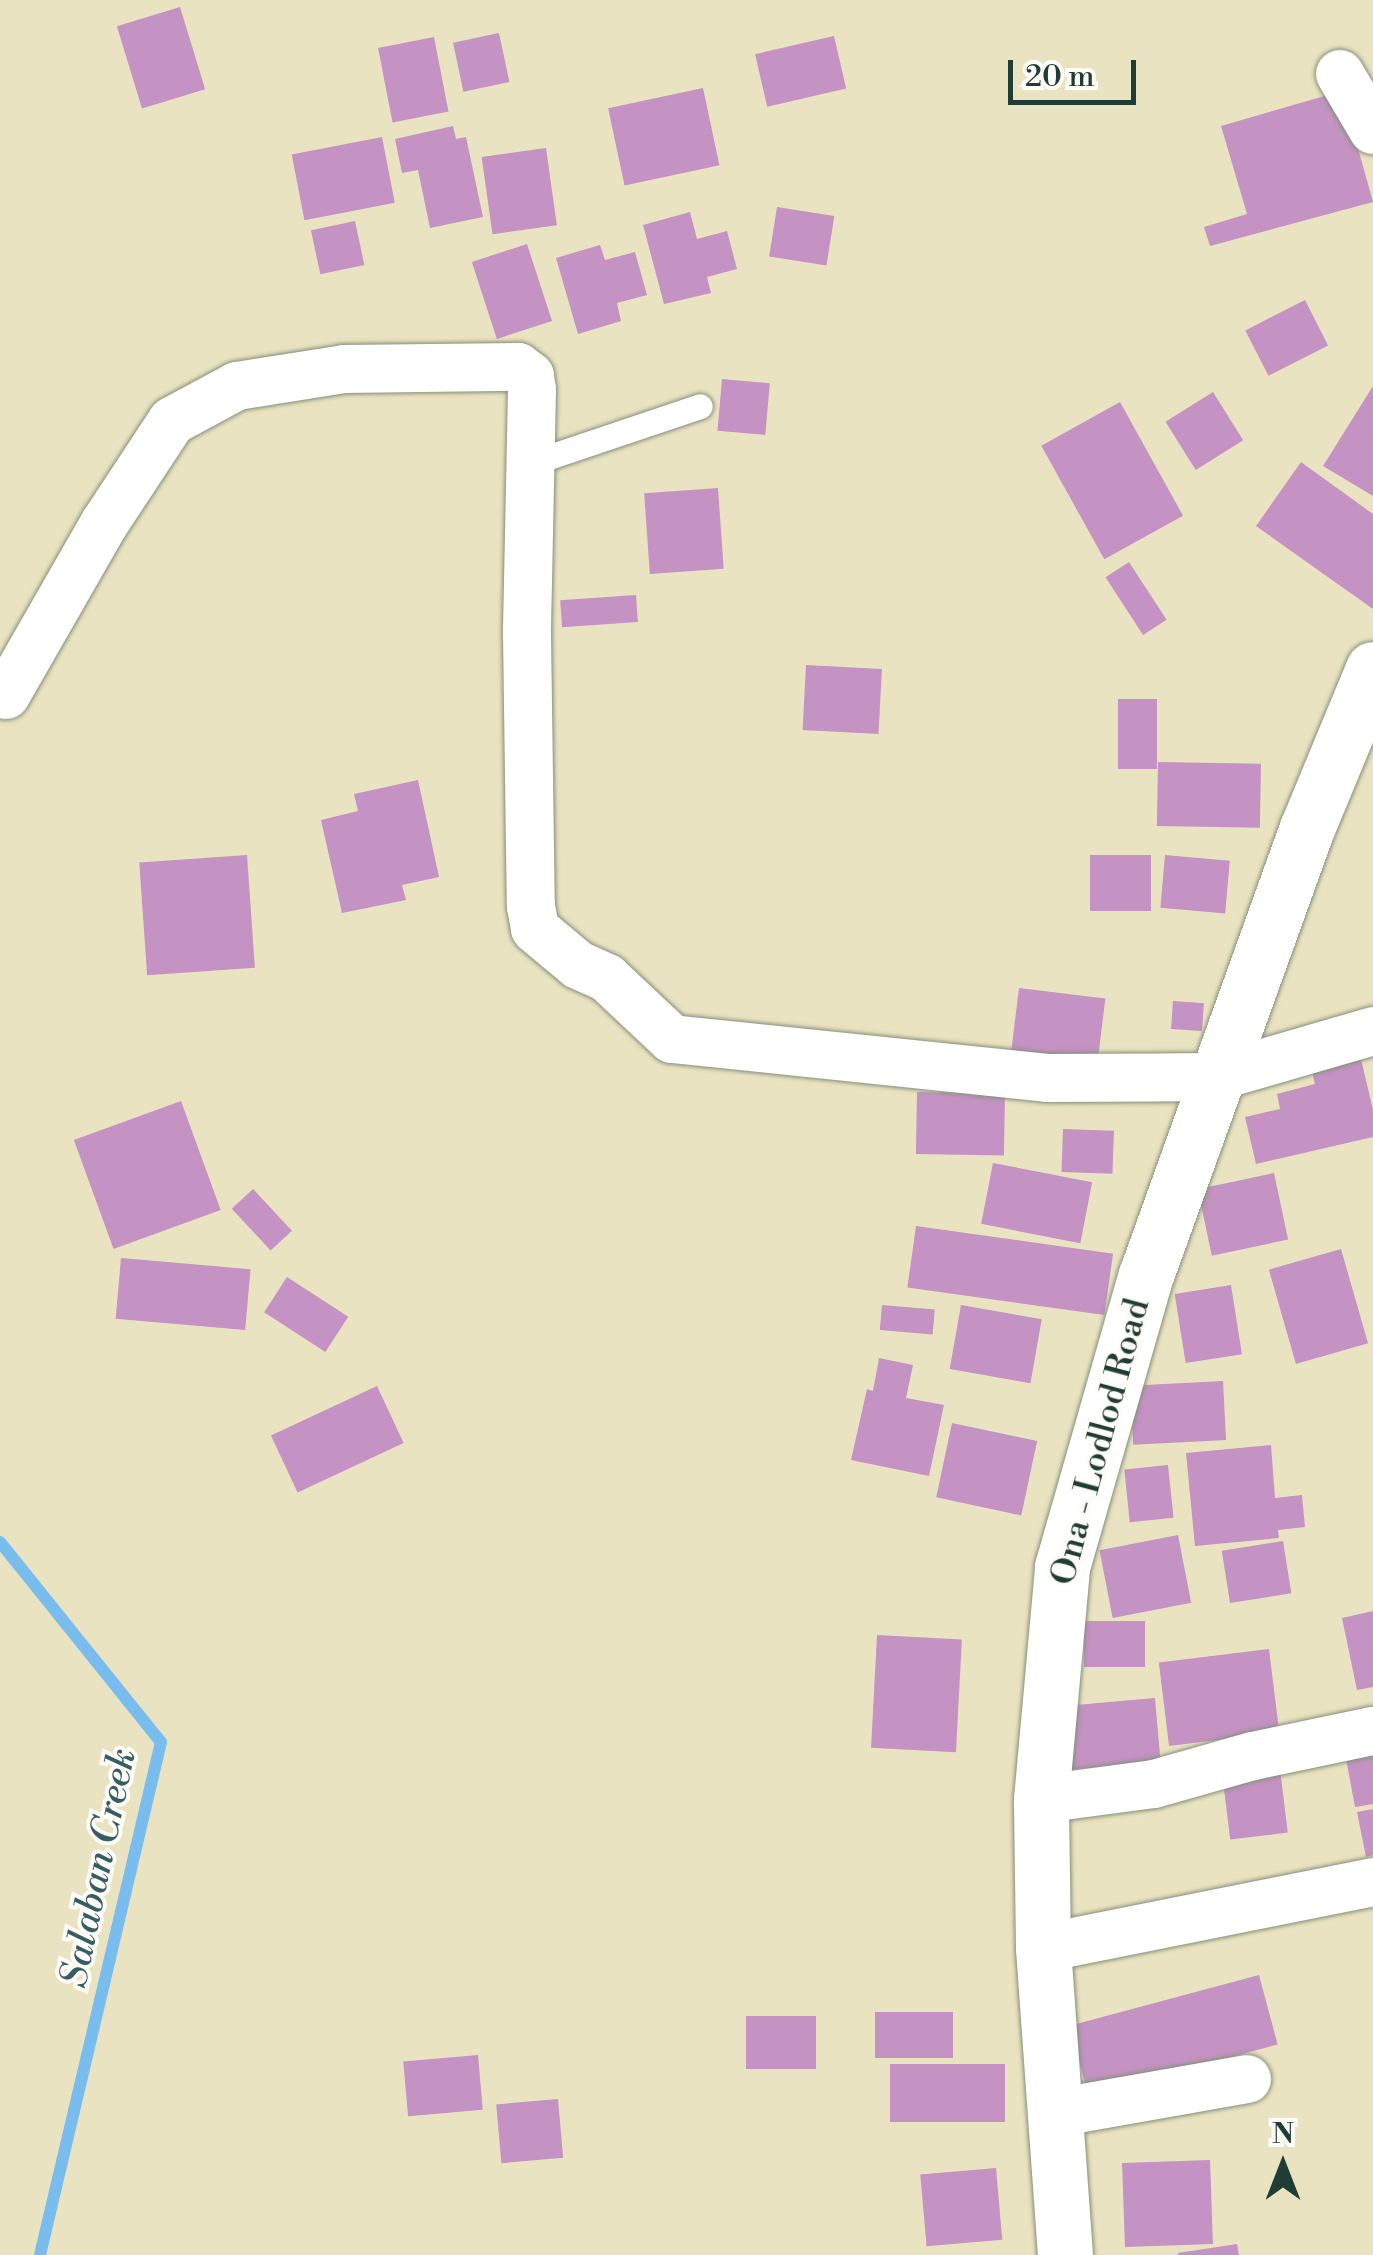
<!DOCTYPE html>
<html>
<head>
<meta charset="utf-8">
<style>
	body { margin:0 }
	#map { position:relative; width:1373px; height:2255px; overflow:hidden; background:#eae3c1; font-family:"Libre Bodoni",serif }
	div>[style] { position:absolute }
	.stream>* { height:12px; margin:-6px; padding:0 6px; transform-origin:6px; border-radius:6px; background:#79bdef }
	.building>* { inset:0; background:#c492c3; transform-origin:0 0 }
	.roads { filter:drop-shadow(0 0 2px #84907a) drop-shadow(0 0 2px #84907a) }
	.service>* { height:25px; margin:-12.5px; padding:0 12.5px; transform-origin:12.5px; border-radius:12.5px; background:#fff }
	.minor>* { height:48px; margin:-24px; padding:0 24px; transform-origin:24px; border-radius:24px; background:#fff }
	.secondary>* { height:55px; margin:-27.5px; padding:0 27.5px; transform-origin:27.5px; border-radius:27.5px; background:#fff }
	span { translate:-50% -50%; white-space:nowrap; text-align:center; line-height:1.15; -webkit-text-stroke:8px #fdfcf7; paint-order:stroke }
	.street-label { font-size:35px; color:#1f3d34 }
	.water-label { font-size:38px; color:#365d63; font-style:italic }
	.north { position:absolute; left:1233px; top:2115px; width:100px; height:100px; -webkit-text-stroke:8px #fdfcf7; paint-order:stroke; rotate:0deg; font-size:28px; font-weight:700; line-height:40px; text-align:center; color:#1f3d34 }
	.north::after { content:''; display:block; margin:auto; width:35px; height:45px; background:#1f3d34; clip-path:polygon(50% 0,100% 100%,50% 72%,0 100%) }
	.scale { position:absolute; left:1008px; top:60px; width:128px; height:45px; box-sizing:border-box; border:5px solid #1f3d34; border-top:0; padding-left:12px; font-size:30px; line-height:35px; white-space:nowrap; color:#1f3d34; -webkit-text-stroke:8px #fdfcf7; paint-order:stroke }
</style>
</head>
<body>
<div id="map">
	<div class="stream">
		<i style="left:0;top:1542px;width:257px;rotate:51.2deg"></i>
		<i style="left:161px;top:1742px;width:527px;rotate:103.27deg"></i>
	</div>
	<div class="building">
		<i style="left:180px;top:7px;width:86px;height:66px;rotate:73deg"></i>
		<i style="left:499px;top:33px;width:50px;height:47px;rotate:78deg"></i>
		<i style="left:834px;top:36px;width:54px;height:81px;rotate:77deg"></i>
		<i style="left:434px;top:37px;width:76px;height:57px;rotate:79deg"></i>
		<i style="left:703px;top:88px;width:79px;height:97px;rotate:78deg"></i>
		<i style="clip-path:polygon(1342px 91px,1373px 202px,1210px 246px,1204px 227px,1247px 214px,1221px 126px)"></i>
		<i style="clip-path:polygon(453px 126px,456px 139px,466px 137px,483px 217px,430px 228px,418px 170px,402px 173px,395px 139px)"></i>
		<i style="left:382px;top:137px;width:67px;height:92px;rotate:79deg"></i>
		<i style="left:546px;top:148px;width:78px;height:65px;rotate:82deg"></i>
		<i style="left:777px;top:207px;width:58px;height:50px;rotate:9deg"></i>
		<i style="clip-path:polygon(690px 212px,697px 239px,727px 231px,737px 269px,707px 277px,711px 293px,664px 304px,643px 225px)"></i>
		<i style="left:355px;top:221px;width:45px;height:45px;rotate:78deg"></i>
		<i style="left:527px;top:244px;width:81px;height:58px;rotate:72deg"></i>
		<i style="clip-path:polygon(600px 245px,605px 260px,635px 252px,647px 295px,617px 303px,621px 321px,578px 334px,556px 258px)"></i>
		<i style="left:1305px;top:300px;width:51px;height:67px;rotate:63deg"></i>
		<i style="left:722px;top:379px;width:48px;height:52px;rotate:5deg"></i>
		<i style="clip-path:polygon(1373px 386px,1373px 496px,1323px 466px)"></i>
		<i style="left:1213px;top:392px;width:57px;height:56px;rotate:58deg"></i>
		<i style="left:1120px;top:402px;width:130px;height:90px;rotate:61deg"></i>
		<i style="clip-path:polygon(1301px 462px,1373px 514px,1373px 609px,1256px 526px)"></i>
		<i style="left:718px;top:488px;width:81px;height:74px;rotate:86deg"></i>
		<i style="left:1129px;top:562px;width:69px;height:28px;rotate:57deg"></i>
		<i style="left:636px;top:595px;width:27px;height:76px;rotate:86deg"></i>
		<i style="left:806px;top:665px;width:76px;height:65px;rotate:3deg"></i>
		<i style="left:1118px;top:699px;width:39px;height:70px"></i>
		<i style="left:1158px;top:762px;width:103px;height:64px;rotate:1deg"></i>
		<i style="clip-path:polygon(418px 780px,439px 877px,402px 885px,406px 900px,342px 913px,321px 820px,358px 811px,354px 794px)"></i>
		<i style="left:247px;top:855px;width:113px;height:108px;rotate:86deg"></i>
		<i style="left:1090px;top:855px;width:61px;height:56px"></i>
		<i style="left:1165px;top:855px;width:65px;height:53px;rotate:5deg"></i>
		<i style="left:1019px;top:988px;width:87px;height:63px;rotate:7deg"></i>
		<i style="left:1173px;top:1001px;width:31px;height:28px;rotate:4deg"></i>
		<i style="clip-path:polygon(1361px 1059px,1373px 1110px,1373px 1137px,1256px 1164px,1245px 1117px,1280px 1109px,1277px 1094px,1315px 1084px,1312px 1071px)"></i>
		<i style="left:917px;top:1092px;width:88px;height:62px;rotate:1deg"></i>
		<i style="left:181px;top:1101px;width:116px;height:114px;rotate:70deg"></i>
		<i style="left:1063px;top:1129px;width:51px;height:43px;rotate:2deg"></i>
		<i style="left:993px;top:1163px;width:101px;height:62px;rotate:11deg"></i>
		<i style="left:1274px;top:1173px;width:68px;height:78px;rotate:78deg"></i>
		<i style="left:253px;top:1189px;width:57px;height:29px;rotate:47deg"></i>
		<i style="left:916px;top:1226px;width:199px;height:62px;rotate:8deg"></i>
		<i style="left:1341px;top:1249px;width:98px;height:75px;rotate:74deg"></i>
		<i style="left:121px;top:1258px;width:130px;height:61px;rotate:5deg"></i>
		<i style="left:287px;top:1277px;width:73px;height:42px;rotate:33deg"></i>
		<i style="left:1231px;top:1285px;width:70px;height:57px;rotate:81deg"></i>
		<i style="left:882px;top:1305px;width:53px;height:25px;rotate:5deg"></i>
		<i style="left:961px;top:1305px;width:82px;height:65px;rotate:10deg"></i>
		<i style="clip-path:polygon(879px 1358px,913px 1365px,906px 1398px,944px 1405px,929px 1476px,851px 1460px,867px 1389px,873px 1391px)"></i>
		<i style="left:1223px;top:1381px;width:59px;height:93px;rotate:87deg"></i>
		<i style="left:377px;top:1386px;width:63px;height:117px;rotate:65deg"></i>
		<i style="left:952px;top:1423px;width:87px;height:76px;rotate:12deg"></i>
		<i style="clip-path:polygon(1271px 1445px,1275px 1498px,1302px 1495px,1305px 1527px,1278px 1530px,1279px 1538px,1195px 1546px,1186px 1453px)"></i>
		<i style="left:1168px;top:1465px;width:53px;height:44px;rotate:84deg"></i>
		<i style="left:1178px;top:1535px;width:69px;height:80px;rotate:79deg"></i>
		<i style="left:1283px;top:1541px;width:53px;height:62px;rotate:81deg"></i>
		<i style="clip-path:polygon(1373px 1611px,1373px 1687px,1357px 1690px,1342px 1618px)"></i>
		<i style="left:1084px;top:1621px;width:61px;height:46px"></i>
		<i style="left:877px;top:1635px;width:85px;height:113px;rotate:3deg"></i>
		<i style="left:1269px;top:1649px;width:84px;height:111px;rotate:83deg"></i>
		<i style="left:1155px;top:1698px;width:64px;height:91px;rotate:85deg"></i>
		<i style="clip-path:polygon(1373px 1737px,1373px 1804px,1355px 1807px,1343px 1743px)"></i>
		<i style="left:1279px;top:1761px;width:72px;height:58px;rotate:83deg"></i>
		<i style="clip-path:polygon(1373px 1809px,1373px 1855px,1366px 1857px,1357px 1812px)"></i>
		<i style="left:1259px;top:1975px;width:72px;height:196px;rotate:75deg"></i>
		<i style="left:875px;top:2012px;width:78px;height:46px"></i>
		<i style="left:746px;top:2016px;width:70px;height:53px"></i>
		<i style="left:478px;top:2055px;width:55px;height:75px;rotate:85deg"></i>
		<i style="left:890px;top:2064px;width:115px;height:58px"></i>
		<i style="left:558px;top:2099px;width:59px;height:62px;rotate:85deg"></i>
		<i style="left:1210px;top:2160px;width:84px;height:88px;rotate:88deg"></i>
		<i style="left:996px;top:2168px;width:72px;height:76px;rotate:85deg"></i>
		<i style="clip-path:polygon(1237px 2244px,1239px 2255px,1178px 2255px,1178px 2253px)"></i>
	</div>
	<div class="roads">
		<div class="service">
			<i style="left:531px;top:463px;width:178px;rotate:-18.6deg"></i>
		</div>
		<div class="minor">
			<i style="left:1340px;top:74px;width:65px;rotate:59.5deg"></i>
			<i style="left:6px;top:695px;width:197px;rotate:-60.2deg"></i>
			<i style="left:104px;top:524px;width:123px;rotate:-56.6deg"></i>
			<i style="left:172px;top:421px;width:74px;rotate:-28.3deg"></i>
			<i style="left:237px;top:386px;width:108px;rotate:-9deg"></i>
			<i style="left:344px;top:369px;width:174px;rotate:-0.7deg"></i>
			<i style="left:518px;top:367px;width:15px;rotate:37deg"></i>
			<i style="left:530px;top:376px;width:14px;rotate:82deg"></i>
			<i style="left:532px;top:390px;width:243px;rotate:91.2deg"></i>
			<i style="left:527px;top:633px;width:273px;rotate:89.2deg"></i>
			<i style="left:531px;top:906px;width:23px;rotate:80deg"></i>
			<i style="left:535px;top:929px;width:56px;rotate:39.9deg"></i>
			<i style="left:578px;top:965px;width:32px;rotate:24deg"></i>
			<i style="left:607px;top:978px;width:89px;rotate:43.2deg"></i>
			<i style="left:672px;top:1039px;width:377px;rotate:5.9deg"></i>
			<i style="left:1047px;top:1078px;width:168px;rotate:-0.3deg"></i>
			<i style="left:1215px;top:1077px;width:165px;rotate:-16.2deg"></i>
			<i style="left:1041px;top:1799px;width:114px;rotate:-7.6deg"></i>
			<i style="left:1154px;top:1784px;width:103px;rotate:-15.8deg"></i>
			<i style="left:1253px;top:1756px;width:123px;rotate:-11.8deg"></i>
			<i style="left:1043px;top:1948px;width:337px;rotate:-11.3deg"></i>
			<i style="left:1055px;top:2113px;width:195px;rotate:-10deg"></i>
		</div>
		<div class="secondary">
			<i style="left:1065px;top:2255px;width:308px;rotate:-94.1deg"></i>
			<i style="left:1043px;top:1948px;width:149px;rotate:-90.8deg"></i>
			<i style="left:1041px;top:1799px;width:233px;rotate:-84.8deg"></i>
			<i style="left:1062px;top:1567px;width:304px;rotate:-74deg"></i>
			<i style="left:1146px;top:1275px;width:475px;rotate:-70.2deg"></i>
			<i style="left:1307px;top:828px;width:172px;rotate:-67.5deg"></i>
		</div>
	</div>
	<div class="street-label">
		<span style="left:1101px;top:1442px;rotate:-75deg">Ona - Lodlod Road</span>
	</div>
	<div class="water-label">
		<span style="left:99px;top:1868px;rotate:-78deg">Salaban Creek</span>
	</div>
	<div class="north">N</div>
	<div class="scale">20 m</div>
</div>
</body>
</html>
